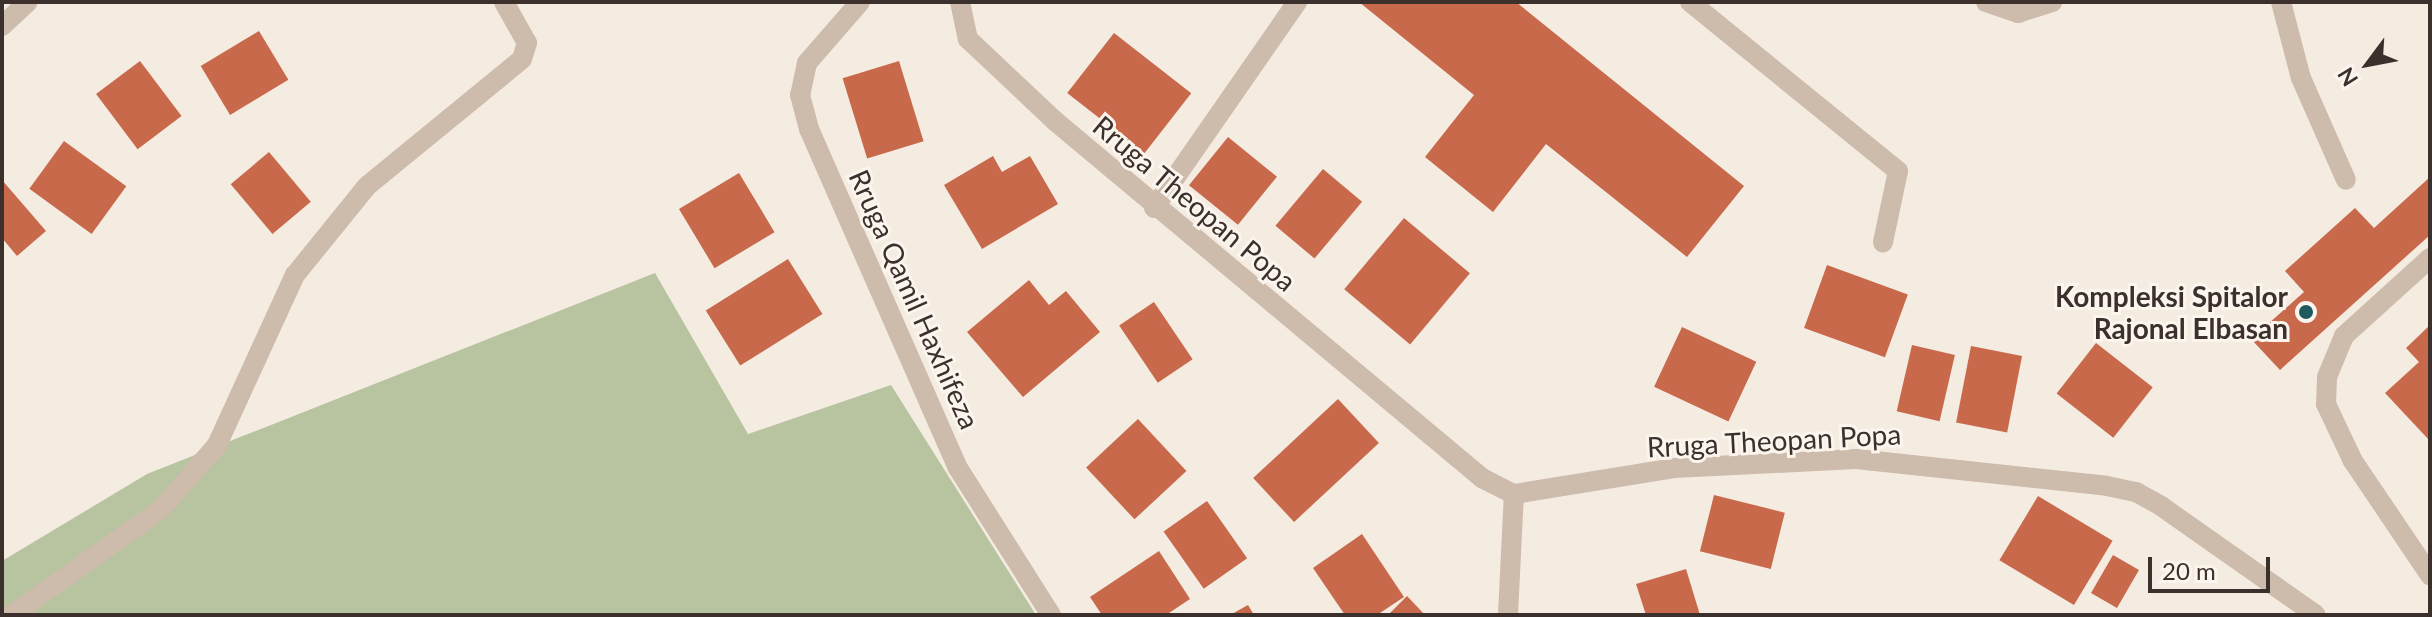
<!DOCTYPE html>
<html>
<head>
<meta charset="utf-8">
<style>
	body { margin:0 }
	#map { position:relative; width:2432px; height:617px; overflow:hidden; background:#f4ebe1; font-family:Lato,sans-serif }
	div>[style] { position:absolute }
	.green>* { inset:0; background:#b8c4a0 }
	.building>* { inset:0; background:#c8694b; transform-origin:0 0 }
	.lane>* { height:20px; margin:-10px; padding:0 10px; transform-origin:10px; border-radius:10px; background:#cdbbac }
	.street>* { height:20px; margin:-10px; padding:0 10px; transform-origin:10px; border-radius:10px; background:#cdbbac }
	.dots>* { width:22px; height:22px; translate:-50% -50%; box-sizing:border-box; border:4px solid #fbf5ee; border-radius:50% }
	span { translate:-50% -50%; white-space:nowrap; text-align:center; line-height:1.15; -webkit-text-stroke:6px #fbf5ee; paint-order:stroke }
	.street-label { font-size:28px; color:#3b302b }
	.poi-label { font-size:28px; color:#3b302b; font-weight:700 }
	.right { translate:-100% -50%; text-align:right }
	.frame { position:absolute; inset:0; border:4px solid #3b302b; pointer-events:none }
	.north { position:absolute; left:2328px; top:24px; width:80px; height:80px; -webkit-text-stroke:6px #fbf5ee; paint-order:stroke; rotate:238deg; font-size:22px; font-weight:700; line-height:32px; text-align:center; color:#3b302b }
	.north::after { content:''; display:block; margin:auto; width:28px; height:36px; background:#3b302b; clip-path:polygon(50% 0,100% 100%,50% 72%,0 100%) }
	.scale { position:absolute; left:2148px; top:557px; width:122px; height:36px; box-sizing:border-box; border:4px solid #3b302b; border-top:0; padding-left:10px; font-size:24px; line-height:28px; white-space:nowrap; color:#3b302b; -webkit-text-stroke:6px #fbf5ee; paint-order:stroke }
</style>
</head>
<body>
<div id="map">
	<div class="green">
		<i style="clip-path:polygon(655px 273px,748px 434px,891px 385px,1036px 615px,2px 615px,2px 561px,147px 474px)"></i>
	</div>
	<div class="building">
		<i style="clip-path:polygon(1359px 2px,1516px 2px,1744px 186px,1687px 257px,1546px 144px,1493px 212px,1425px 157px,1474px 95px)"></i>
		<i style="left:259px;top:31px;width:57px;height:68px;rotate:59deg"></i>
		<i style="left:1114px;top:33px;width:98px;height:76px;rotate:38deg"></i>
		<i style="left:140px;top:61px;width:69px;height:55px;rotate:53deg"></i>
		<i style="left:899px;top:61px;width:84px;height:59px;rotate:73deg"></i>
		<i style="left:1228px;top:137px;width:63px;height:62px;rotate:39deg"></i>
		<i style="left:64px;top:141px;width:77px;height:59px;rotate:36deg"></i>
		<i style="left:269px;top:152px;width:65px;height:50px;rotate:50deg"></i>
		<i style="clip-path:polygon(993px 156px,1002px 172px,1030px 156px,1058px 204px,982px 249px,944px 185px)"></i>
		<i style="left:1323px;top:169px;width:51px;height:74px;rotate:40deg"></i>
		<i style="left:739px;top:173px;width:69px;height:70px;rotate:59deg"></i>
		<i style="clip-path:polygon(2430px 177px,2430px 235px,2280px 370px,2251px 339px,2304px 292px,2285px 271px,2355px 208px,2374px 228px)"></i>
		<i style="clip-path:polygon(2px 180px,46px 231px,17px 256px,2px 238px)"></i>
		<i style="left:1404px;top:218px;width:86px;height:93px;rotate:40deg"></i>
		<i style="left:788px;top:259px;width:65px;height:97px;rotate:58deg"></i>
		<i style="left:1827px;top:265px;width:86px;height:67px;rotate:20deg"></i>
		<i style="clip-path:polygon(1029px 280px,1049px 305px,1066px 291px,1100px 332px,1023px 397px,967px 332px)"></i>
		<i style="left:1154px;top:302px;width:69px;height:42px;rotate:56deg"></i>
		<i style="clip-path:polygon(2430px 325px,2430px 441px,2385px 393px,2419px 362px,2406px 348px)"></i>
		<i style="left:1682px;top:327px;width:82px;height:66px;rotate:25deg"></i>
		<i style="left:2096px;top:343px;width:72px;height:64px;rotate:38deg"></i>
		<i style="left:1912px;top:345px;width:44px;height:68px;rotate:13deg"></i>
		<i style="left:1971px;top:346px;width:52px;height:78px;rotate:11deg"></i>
		<i style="left:1338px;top:399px;width:60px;height:116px;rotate:47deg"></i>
		<i style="left:1138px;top:419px;width:71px;height:71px;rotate:47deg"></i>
		<i style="left:1714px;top:495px;width:73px;height:58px;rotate:14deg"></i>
		<i style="left:2038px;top:496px;width:87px;height:75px;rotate:31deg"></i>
		<i style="left:1207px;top:501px;width:70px;height:53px;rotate:55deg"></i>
		<i style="clip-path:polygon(1362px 534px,1404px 597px,1377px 615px,1345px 615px,1313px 568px)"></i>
		<i style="clip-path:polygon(1159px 551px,1190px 599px,1166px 615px,1102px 615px,1090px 597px)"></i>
		<i style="left:2113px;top:555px;width:30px;height:44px;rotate:30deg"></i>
		<i style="clip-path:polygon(1686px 569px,1700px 615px,1646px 615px,1636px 584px)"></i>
		<i style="clip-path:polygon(1407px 596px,1425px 615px,1388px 615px)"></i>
		<i style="clip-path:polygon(1248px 605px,1254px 615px,1230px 615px)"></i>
	</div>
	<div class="lane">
		<i style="left:1986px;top:2px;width:34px;rotate:19deg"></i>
		<i style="left:2018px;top:13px;width:36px;rotate:-18deg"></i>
		<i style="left:2281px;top:2px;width:79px;rotate:75.3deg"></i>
		<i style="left:2301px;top:78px;width:111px;rotate:66.2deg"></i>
		<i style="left:2430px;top:258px;width:116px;rotate:137.8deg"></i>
		<i style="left:2344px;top:336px;width:44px;rotate:112.5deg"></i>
		<i style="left:2327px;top:377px;width:27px;rotate:92deg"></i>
		<i style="left:2326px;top:404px;width:63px;rotate:64.7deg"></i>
		<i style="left:2353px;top:461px;width:138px;rotate:56deg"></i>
	</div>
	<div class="street">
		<i style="left:860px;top:2px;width:81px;rotate:131deg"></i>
		<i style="left:807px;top:63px;width:33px;rotate:102deg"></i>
		<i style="left:800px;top:95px;width:35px;rotate:75deg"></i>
		<i style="left:809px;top:129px;width:370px;rotate:66.3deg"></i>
		<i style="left:958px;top:468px;width:174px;rotate:57.7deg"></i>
		<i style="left:960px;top:2px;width:38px;rotate:78deg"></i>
		<i style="left:968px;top:39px;width:120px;rotate:43.3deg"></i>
		<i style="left:1055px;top:121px;width:557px;rotate:39.9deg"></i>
		<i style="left:1482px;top:478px;width:36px;rotate:27deg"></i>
		<i style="left:1514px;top:494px;width:162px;rotate:-9.2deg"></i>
		<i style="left:1674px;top:468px;width:182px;rotate:-2.8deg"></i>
		<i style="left:1856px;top:459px;width:252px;rotate:6.1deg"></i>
		<i style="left:2107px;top:486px;width:30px;rotate:12deg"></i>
		<i style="left:2136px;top:492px;width:29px;rotate:29deg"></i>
		<i style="left:2161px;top:506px;width:189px;rotate:35.1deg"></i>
		<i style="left:1690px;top:2px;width:268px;rotate:39.1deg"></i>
		<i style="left:1898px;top:171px;width:73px;rotate:101.9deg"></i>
		<i style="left:2px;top:26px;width:35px;rotate:-43deg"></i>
		<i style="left:1154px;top:208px;width:251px;rotate:-55.2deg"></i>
		<i style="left:12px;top:615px;width:183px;rotate:-35.4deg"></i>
		<i style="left:161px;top:509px;width:85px;rotate:-48.8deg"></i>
		<i style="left:217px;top:445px;width:187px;rotate:-65.4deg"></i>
		<i style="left:295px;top:275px;width:114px;rotate:-51deg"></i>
		<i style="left:367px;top:186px;width:200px;rotate:-39.3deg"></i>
		<i style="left:522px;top:59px;width:17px;rotate:-73deg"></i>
		<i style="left:527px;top:43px;width:47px;rotate:-119.3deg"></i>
		<i style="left:1508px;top:615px;width:121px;rotate:-87.2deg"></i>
	</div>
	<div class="dots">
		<i style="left:2306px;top:312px;background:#1f5a5e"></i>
	</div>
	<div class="street-label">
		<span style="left:1195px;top:203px;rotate:40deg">Rruga Theopan Popa</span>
		<span style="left:915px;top:299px;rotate:66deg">Rruga Qamil Haxhifeza</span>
		<span style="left:1774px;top:440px;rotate:-3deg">Rruga Theopan Popa</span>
	</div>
	<div class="poi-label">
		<span class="right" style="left:2288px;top:312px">Kompleksi Spitalor<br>Rajonal Elbasan</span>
	</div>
	<div class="frame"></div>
	<div class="north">N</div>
	<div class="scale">20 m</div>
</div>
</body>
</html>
